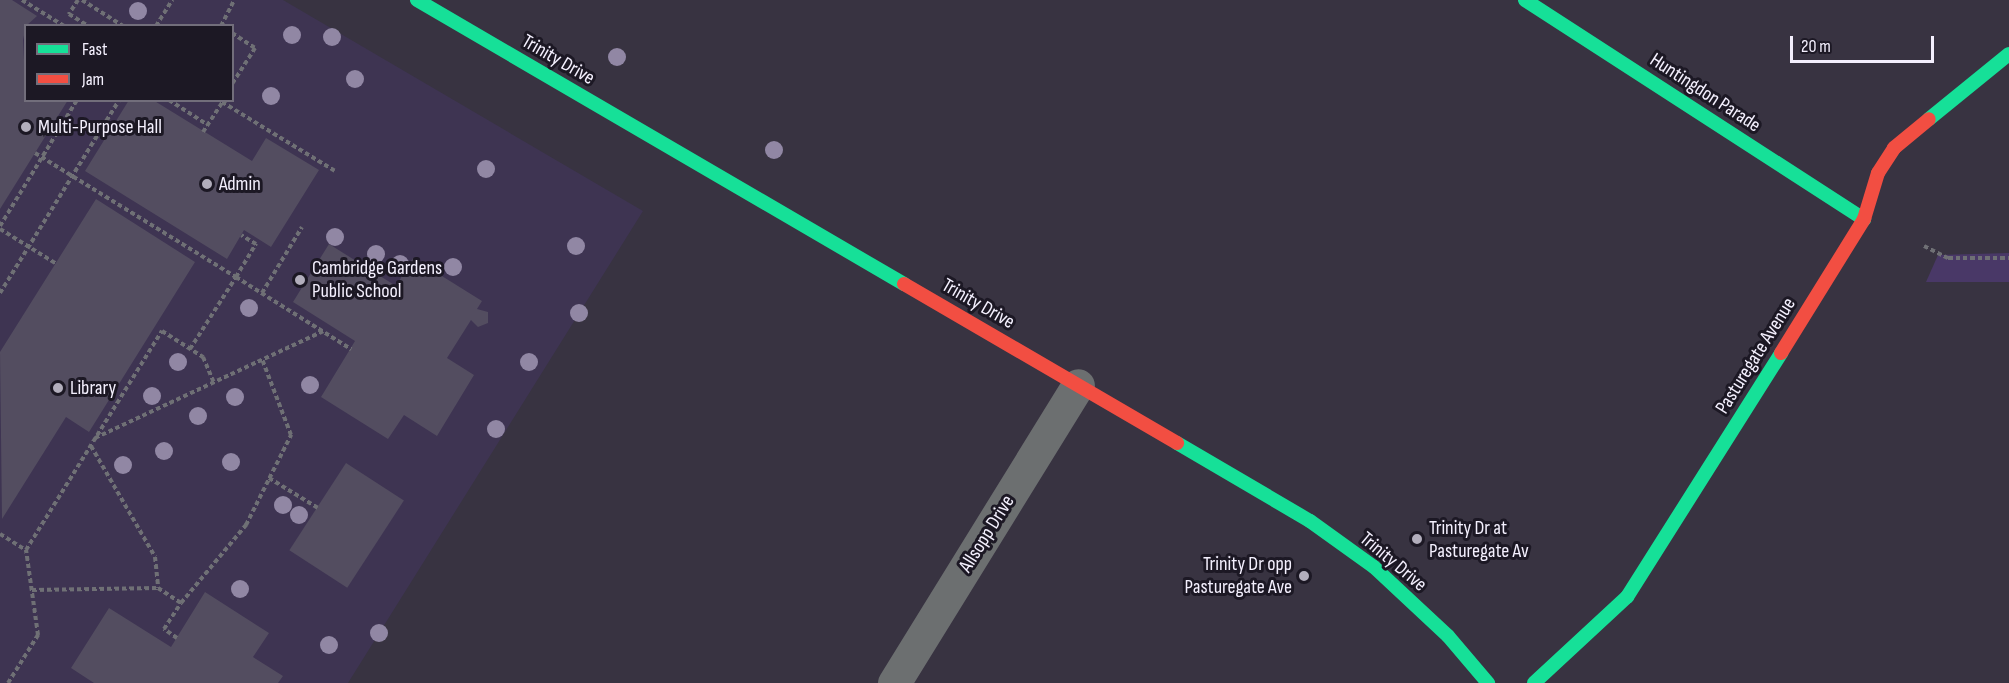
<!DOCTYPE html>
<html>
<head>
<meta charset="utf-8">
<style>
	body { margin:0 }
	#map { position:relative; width:2009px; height:683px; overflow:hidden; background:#383341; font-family:"Sofia Sans Condensed",sans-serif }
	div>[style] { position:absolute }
	.built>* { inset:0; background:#3e3452 }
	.green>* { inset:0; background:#493867 }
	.building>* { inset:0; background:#534d60; transform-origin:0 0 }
	.path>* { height:4px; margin-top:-2px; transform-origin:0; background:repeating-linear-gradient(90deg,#6f7075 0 4.5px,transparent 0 7.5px) }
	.street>* { height:33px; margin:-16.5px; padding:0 16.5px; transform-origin:16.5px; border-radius:16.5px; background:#6c6f70 }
	.fast>* { height:14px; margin:-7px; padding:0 7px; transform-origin:7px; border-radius:7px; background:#16e098 }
	.jam>* { height:14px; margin:-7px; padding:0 7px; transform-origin:7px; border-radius:7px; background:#f24e42 }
	.trees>* { width:18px; height:18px; margin:-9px; border-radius:50%; background:#9187a4 }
	.dots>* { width:16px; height:16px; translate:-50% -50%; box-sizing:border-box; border:3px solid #1c1824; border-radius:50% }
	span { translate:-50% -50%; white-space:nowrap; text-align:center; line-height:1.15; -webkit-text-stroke:6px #1c1824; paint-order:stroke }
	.street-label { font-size:20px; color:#f4f0fe }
	.poi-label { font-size:20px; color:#f4f0fe }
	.left { translate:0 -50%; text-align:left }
	.right { translate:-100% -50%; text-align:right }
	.legend { position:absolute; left:24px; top:24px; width:210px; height:78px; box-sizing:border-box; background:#1c1824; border:2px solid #726e7b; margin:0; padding:8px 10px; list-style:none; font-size:18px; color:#f4f0fe }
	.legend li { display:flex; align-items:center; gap:12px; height:30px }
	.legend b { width:30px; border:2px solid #726e7b }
	.scale { position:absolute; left:1790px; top:36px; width:144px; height:27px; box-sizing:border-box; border:3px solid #f4f0fe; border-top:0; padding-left:8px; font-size:18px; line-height:21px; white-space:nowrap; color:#f4f0fe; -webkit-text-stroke:4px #1c1824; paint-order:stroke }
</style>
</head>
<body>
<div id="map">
	<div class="built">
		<i style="clip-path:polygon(evenodd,0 0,283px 0,643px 211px,348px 683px,0 683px,0 0,26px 26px,232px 26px,232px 100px,26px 100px,26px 26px)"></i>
	</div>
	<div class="green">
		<i style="clip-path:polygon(2009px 253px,2009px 282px,1926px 282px,1938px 255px)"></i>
	</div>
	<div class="building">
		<i style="clip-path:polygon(0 0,12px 0,37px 16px,26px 26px,23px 40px,26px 100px,68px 100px,0 209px)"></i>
		<i style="clip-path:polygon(129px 100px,153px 100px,252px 161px,266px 138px,319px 170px,271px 247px,244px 230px,227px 259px,85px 171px)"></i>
		<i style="clip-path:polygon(96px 199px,195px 262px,89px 432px,66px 417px,2px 519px,0 352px)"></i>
		<i style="clip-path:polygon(329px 244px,396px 286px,413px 258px,482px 301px,477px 309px,488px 312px,488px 323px,478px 327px,471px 320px,447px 358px,474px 375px,437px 436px,404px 415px,388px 439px,321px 397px,355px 341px,293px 302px)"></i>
		<i style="left:346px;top:463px;width:69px;height:104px;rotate:33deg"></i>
		<i style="clip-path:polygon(205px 592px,269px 633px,253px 657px,283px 676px,278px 683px,94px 683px,71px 668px,109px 608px,171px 647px)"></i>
	</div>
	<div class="path">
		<i style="left:22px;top:0;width:49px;rotate:31.8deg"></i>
		<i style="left:78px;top:0;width:17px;rotate:123deg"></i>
		<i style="left:69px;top:14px;width:22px;rotate:32deg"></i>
		<i style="left:82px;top:0;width:49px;rotate:32.4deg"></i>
		<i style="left:156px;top:26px;width:31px;rotate:-58deg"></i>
		<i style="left:221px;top:26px;width:29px;rotate:-63deg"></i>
		<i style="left:232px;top:33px;width:27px;rotate:33deg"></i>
		<i style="left:255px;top:48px;width:43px;rotate:122.6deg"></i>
		<i style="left:169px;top:100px;width:46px;rotate:32.7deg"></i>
		<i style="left:222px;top:102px;width:132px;rotate:31.4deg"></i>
		<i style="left:203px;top:132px;width:37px;rotate:-57deg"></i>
		<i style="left:35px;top:153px;width:236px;rotate:31.7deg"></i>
		<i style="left:236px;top:277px;width:39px;rotate:-59deg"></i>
		<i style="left:256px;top:244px;width:17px;rotate:-149deg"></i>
		<i style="left:0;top:226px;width:148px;rotate:-58.6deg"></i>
		<i style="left:0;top:229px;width:65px;rotate:31.7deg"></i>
		<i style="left:1924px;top:246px;width:27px;rotate:27deg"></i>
		<i style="left:1948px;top:258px;width:61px"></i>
		<i style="left:0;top:293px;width:227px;rotate:-58.3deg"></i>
		<i style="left:262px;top:293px;width:77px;rotate:-58.8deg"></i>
		<i style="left:190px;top:349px;width:85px;rotate:-57.4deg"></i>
		<i style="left:236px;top:277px;width:136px;rotate:32.1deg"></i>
		<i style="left:95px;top:438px;width:252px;rotate:-25.1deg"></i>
		<i style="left:91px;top:446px;width:128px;rotate:60deg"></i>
		<i style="left:155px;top:557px;width:31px;rotate:84deg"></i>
		<i style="left:158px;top:588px;width:27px;rotate:33deg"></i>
		<i style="left:181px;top:603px;width:102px;rotate:-50.2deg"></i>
		<i style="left:246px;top:525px;width:101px;rotate:-63.4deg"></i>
		<i style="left:291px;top:435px;width:81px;rotate:-110.9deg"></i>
		<i style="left:269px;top:478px;width:57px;rotate:31.5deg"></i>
		<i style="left:0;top:534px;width:31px;rotate:32deg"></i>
		<i style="left:26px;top:550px;width:258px;rotate:-58.2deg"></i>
		<i style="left:162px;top:331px;width:49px;rotate:32.4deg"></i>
		<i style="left:203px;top:357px;width:28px;rotate:67deg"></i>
		<i style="left:32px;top:590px;width:126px;rotate:-0.9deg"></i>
		<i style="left:177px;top:638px;width:16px;rotate:-145deg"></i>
		<i style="left:164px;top:629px;width:31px;rotate:-57deg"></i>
		<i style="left:8px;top:683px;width:57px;rotate:-58deg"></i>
		<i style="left:38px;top:635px;width:86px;rotate:-98deg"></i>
	</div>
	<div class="street">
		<i style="left:894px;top:683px;width:350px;rotate:-58.3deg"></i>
	</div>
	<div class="fast">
		<i style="left:417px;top:0;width:564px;rotate:30.25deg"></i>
		<i style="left:1525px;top:0;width:404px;rotate:32.9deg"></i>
		<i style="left:1929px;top:119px;width:103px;rotate:-39.1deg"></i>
		<i style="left:1177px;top:443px;width:154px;rotate:30.4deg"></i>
		<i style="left:1310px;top:521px;width:79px;rotate:35.7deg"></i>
		<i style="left:1374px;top:567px;width:101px;rotate:43deg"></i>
		<i style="left:1448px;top:636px;width:62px;rotate:49.6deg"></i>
		<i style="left:1534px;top:683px;width:127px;rotate:-42.8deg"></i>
		<i style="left:1627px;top:597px;width:289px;rotate:-57.7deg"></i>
	</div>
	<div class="jam">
		<i style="left:904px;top:284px;width:316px;rotate:30.2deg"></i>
		<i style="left:1781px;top:353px;width:158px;rotate:-58.2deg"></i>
		<i style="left:1864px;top:219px;width:48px;rotate:-73.1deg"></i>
		<i style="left:1878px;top:173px;width:30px;rotate:-57deg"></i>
		<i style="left:1894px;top:148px;width:45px;rotate:-39.6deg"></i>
	</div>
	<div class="trees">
		<i style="left:138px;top:11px"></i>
		<i style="left:292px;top:35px"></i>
		<i style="left:332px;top:37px"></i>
		<i style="left:617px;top:57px"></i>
		<i style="left:355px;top:79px"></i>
		<i style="left:271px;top:96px"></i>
		<i style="left:774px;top:150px"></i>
		<i style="left:486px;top:169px"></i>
		<i style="left:335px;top:237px"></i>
		<i style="left:576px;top:246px"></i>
		<i style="left:376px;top:254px"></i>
		<i style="left:400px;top:264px"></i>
		<i style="left:453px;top:267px"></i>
		<i style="left:249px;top:308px"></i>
		<i style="left:579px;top:313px"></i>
		<i style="left:178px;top:362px"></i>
		<i style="left:529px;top:362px"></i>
		<i style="left:310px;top:385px"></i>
		<i style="left:152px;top:396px"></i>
		<i style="left:235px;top:397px"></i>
		<i style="left:198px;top:416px"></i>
		<i style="left:496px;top:429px"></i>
		<i style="left:164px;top:451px"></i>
		<i style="left:231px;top:462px"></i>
		<i style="left:123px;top:465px"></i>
		<i style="left:283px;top:505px"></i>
		<i style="left:299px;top:515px"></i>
		<i style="left:240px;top:589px"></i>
		<i style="left:379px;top:633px"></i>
		<i style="left:329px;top:645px"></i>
	</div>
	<div class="dots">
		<i style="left:26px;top:127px;background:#b2aebc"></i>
		<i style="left:207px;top:184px;background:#b2aebc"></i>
		<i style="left:300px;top:280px;background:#b2aebc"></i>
		<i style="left:58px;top:388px;background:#b2aebc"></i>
		<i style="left:1417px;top:539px;background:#b2aebc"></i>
		<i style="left:1304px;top:576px;background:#b2aebc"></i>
	</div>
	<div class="street-label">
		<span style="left:558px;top:60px;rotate:30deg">Trinity Drive</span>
		<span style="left:1705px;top:93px;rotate:33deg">Huntingdon Parade</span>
		<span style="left:978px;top:304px;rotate:30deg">Trinity Drive</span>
		<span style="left:1756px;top:356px;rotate:-58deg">Pasturegate Avenue</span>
		<span style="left:987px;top:534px;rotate:-58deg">Allsopp Drive</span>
		<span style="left:1393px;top:562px;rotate:40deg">Trinity Drive</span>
	</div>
	<div class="poi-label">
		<span class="left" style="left:38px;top:127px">Multi-Purpose Hall</span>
		<span class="left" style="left:219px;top:184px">Admin</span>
		<span class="left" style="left:312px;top:280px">Cambridge Gardens<br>Public School</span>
		<span class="left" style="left:70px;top:388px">Library</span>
		<span class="left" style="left:1429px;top:540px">Trinity Dr at<br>Pasturegate Av</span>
		<span class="right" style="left:1292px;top:576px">Trinity Dr opp<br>Pasturegate Ave</span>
	</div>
	<ul class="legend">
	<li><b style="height:8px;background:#16e098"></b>Fast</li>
	<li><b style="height:8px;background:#f24e42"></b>Jam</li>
	</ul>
	<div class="scale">20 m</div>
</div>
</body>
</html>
